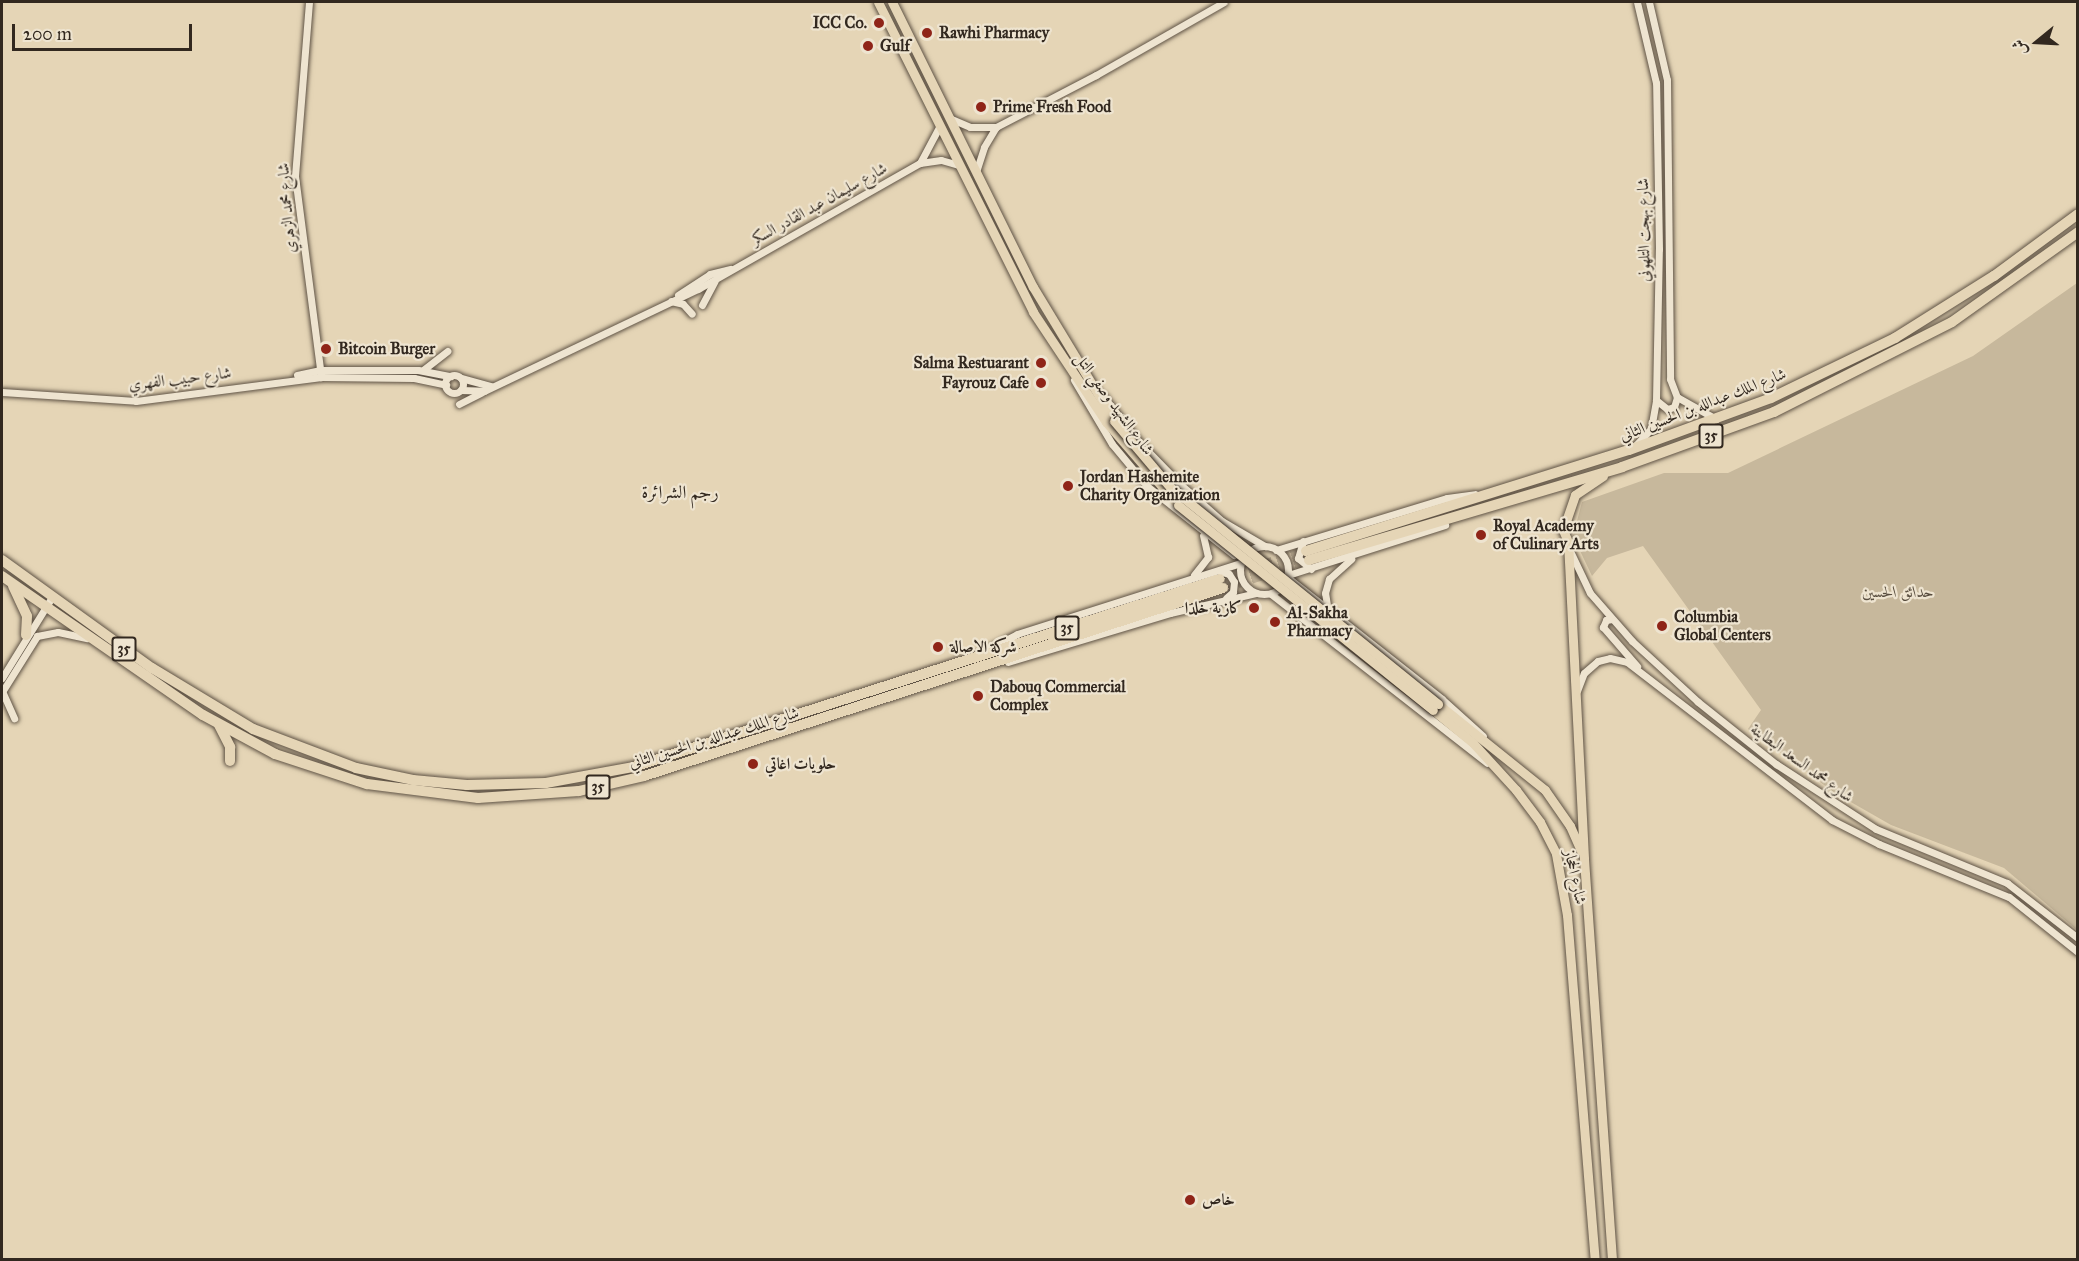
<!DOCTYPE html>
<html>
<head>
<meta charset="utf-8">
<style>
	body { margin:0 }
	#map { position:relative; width:2079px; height:1261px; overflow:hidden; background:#e5d5b6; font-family:"IM FELL Great Primer",Amiri,serif }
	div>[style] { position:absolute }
	.green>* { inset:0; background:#c7b89c }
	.highway-tunnel>* { height:10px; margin-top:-5px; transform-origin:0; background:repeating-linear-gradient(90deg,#c1b298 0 10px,transparent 0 15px) }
	.roads { filter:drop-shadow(0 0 2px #5f5345) drop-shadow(0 0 2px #5f5345) }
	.minor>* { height:7px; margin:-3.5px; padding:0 3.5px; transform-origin:3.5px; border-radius:3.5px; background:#eee4d0 }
	.minor>.ring { margin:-3.5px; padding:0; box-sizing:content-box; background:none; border:7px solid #eee4d0; border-radius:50% }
	.major>* { height:9px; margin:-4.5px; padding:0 4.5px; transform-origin:4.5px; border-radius:4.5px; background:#e5d5b6 }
	.highway>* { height:10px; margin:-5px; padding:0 5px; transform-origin:5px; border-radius:5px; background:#e5d5b6 }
	.bridges { filter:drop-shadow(0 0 2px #32281f) drop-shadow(0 0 2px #32281f) }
	.major-bridge>* { height:9px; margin:-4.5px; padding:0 4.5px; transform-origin:4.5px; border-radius:4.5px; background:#e5d5b6 }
	.dots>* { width:16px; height:16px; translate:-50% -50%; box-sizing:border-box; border:3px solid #eee4d0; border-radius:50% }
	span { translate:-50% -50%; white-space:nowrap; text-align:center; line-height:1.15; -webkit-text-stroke:4.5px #eee4d0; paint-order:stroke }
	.shield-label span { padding:2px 4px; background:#eee4d0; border:2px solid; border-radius:4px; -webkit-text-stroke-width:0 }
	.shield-label { font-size:15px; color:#32281f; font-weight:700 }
	.poi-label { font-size:16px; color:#32281f; font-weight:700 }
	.right { translate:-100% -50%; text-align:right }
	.left { translate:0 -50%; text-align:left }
	.street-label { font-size:16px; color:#32281f }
	.park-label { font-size:16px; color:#574c3e; font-style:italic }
	.neighbourhood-label { font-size:18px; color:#32281f }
	.frame { position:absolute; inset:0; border:3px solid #32281f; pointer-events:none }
	.north { position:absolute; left:2007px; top:12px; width:60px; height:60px; -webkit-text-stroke:4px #eee4d0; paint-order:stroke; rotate:252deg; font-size:16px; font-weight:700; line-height:24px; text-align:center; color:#32281f }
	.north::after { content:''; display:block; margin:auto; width:21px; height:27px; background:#32281f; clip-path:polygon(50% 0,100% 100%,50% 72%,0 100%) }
	.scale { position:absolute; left:12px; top:24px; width:180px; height:27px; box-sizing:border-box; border:3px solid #32281f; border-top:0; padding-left:8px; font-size:18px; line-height:21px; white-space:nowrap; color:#32281f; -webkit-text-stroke:4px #eee4d0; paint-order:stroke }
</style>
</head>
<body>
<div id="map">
	<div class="green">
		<i style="clip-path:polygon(2077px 283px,2077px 930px,2004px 868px,1891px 825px,1835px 793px,1748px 729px,1761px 710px,1643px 546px,1607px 558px,1592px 576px,1573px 536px,1582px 502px,1664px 473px,1728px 473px,1973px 356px)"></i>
	</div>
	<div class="highway-tunnel">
		<i style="left:1220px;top:579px;width:90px;rotate:-18deg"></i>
		<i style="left:1223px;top:588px;width:90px;rotate:-18deg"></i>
	</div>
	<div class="roads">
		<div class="minor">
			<i style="left:309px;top:2px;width:175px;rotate:94.6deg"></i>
			<i style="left:295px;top:176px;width:203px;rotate:82.6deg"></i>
			<i style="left:1649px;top:2px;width:80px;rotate:77deg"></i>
			<i style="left:1667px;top:80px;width:299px;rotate:89.4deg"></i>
			<i style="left:1670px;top:379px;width:19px;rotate:69deg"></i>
			<i style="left:1677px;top:397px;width:45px;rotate:29.4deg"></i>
			<i style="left:949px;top:118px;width:23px;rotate:23deg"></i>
			<i style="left:970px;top:127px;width:26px"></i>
			<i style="left:996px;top:127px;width:113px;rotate:-27.5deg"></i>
			<i style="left:1096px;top:75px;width:147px;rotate:-29.7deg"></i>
			<i style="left:920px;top:163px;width:40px;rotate:-62deg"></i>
			<i style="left:976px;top:172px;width:26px;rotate:-72deg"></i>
			<i style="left:984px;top:147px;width:23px;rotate:-59deg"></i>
			<i style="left:678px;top:295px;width:38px;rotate:-33deg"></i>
			<i style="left:710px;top:274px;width:21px;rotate:-14deg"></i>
			<i style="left:671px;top:301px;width:12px;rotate:14deg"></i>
			<i style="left:683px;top:304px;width:13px;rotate:48deg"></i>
			<i style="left:702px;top:305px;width:27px;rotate:-62deg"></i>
			<i style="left:423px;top:370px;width:31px;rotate:-38deg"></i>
			<i style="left:297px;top:375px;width:24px;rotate:-12deg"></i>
			<i style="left:320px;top:370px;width:98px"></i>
			<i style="left:418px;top:370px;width:33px;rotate:11deg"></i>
			<i class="ring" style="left:445px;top:375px;width:11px;height:11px"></i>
			<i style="left:461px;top:378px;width:31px;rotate:15deg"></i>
			<i style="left:1074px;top:380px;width:74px;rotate:59.3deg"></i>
			<i style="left:1112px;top:444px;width:55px;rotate:50.2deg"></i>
			<i style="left:1147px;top:486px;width:111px;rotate:38.4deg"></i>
			<i style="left:461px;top:390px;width:23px;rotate:2deg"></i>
			<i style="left:484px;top:391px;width:237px;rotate:-25.5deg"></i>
			<i style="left:698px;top:289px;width:255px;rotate:-29.6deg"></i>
			<i style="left:920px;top:163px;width:21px;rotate:-8deg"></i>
			<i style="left:941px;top:160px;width:18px;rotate:16deg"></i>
			<i style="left:2px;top:392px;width:134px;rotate:3.8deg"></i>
			<i style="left:136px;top:401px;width:187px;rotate:-7.4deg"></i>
			<i style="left:321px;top:377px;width:93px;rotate:0.6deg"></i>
			<i style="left:414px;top:378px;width:33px;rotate:12deg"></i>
			<i style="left:1103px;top:396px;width:57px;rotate:52.1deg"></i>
			<i style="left:1138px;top:441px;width:62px;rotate:45.7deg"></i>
			<i style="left:1181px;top:485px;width:55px;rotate:41.3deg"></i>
			<i style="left:1222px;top:521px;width:50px;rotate:30.2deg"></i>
			<i style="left:1656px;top:400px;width:14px;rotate:39deg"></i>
			<i style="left:1667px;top:409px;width:7px;rotate:-16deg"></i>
			<i style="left:1674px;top:407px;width:10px;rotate:-73deg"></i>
			<i style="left:459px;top:404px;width:25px;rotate:-27deg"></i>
			<i style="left:1635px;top:446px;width:23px;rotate:-47deg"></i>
			<i style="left:1651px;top:429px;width:29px;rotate:-80deg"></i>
			<i style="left:1656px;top:400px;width:151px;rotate:-88.9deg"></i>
			<i style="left:1659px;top:249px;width:166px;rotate:-91deg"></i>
			<i style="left:1656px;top:83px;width:83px;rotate:-103.2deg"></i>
			<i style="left:1303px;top:541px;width:18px;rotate:106deg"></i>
			<i style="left:1298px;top:558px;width:17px;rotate:40deg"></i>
			<i class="ring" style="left:1240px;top:546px;width:41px;height:41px"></i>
			<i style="left:1276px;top:550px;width:179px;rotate:-16.9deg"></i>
			<i style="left:1447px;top:498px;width:28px;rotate:-8deg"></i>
			<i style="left:1571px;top:553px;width:44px;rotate:64.6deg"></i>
			<i style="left:1590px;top:593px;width:64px;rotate:48.8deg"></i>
			<i style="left:1632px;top:641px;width:90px;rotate:42.7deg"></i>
			<i style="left:1698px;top:702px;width:100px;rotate:38.5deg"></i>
			<i style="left:1776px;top:764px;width:119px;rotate:33deg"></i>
			<i style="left:1876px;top:829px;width:142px;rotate:22.4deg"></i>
			<i style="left:2007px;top:883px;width:90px;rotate:37.8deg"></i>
			<i style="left:1219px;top:571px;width:10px;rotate:17deg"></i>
			<i style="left:1229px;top:574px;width:9px;rotate:58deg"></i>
			<i style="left:1234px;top:582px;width:10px;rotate:96deg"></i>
			<i style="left:1233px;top:592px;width:9px;rotate:139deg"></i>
			<i style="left:1194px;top:575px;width:23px;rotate:-52deg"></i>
			<i style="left:1208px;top:557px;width:22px;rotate:-103deg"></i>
			<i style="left:1288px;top:575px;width:165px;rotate:-17.7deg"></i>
			<i style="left:1287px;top:577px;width:197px;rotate:38.2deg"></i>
			<i style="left:1442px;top:699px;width:55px;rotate:42.1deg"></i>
			<i style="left:1271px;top:594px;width:274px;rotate:38deg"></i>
			<i style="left:1327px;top:605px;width:12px;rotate:-99deg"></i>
			<i style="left:1325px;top:593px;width:15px;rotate:-74deg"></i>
			<i style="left:1329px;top:579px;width:30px;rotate:-42deg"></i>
			<i style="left:1612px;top:619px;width:6px;rotate:171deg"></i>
			<i style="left:1606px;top:620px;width:8px;rotate:113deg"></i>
			<i style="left:1603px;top:627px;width:52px;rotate:48.9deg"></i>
			<i style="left:986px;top:650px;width:35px;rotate:-27deg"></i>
			<i style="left:1017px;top:634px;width:235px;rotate:-17.6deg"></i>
			<i style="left:1008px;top:662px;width:169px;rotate:-16.8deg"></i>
			<i style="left:1170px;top:613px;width:88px;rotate:-13.1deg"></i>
			<i style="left:2px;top:678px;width:95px;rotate:-58.3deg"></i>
			<i style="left:2px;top:691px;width:30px;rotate:66deg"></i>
			<i style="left:1577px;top:691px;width:19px;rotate:-69deg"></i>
			<i style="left:1584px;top:673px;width:18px;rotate:-41deg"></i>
			<i style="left:1598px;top:661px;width:12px;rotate:-14deg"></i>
			<i style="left:1610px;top:658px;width:17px;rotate:13deg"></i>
			<i style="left:1627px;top:662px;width:259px;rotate:37.6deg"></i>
			<i style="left:1832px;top:820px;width:53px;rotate:27.1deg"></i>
			<i style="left:1879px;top:844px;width:140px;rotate:22.2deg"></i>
			<i style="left:2009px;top:897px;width:88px;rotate:38.6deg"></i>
			<i style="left:2px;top:692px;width:66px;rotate:-58deg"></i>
			<i style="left:37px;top:636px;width:21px;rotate:-11deg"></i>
			<i style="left:58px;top:632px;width:30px;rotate:12deg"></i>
		</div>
		<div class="major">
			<i style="left:878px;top:2px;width:347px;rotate:63.4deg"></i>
			<i style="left:1033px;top:312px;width:132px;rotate:56.4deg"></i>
			<i style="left:1106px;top:422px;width:110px;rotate:49.1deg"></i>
			<i style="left:892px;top:2px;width:318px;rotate:63.7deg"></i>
			<i style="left:1033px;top:287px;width:157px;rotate:58.8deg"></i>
			<i style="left:1603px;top:476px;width:34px;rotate:146deg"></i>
			<i style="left:1575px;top:495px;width:37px;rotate:109deg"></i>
			<i style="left:1563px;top:530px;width:13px;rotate:67deg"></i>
			<i style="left:1568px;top:542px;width:317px;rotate:87.1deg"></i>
			<i style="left:1584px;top:859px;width:402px;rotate:86deg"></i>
			<i style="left:1438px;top:704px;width:137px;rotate:38.8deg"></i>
			<i style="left:1545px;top:790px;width:44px;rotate:55.2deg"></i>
			<i style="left:1570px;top:826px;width:27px;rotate:66deg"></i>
			<i style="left:1433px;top:710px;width:52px;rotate:39.5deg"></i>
			<i style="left:1473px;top:743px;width:64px;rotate:47.5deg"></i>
			<i style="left:1516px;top:790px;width:40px;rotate:53deg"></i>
			<i style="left:1540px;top:822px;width:36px;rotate:63deg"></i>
			<i style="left:1556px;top:854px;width:62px;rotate:79.8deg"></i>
			<i style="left:1567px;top:915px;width:346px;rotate:85.4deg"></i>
		</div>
		<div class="highway">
			<i style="left:1306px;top:551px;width:338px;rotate:-17.4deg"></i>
			<i style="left:1629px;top:450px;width:151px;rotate:-20.1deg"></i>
			<i style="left:1771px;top:398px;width:138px;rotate:-25.8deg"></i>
			<i style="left:1895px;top:338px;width:117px;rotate:-32.1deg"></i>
			<i style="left:1994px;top:276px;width:104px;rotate:-36.4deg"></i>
			<i style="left:2px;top:560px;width:185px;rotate:35.8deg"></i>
			<i style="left:152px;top:668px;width:118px;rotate:31.1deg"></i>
			<i style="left:253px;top:729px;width:110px;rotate:20.7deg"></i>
			<i style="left:356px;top:768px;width:58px;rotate:11.9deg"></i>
			<i style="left:413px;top:780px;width:54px;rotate:5.3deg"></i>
			<i style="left:467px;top:785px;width:79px;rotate:-1.5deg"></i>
			<i style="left:546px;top:783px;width:88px;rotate:-10.4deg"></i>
			<i style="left:633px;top:767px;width:616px;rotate:-17.76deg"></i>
			<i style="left:1309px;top:560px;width:327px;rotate:-16.5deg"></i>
			<i style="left:1622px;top:467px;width:162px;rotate:-19.9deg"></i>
			<i style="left:1774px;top:412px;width:199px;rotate:-26.8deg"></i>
			<i style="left:1952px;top:322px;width:155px;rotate:-35.5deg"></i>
			<i style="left:2px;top:576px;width:244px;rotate:34.7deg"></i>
			<i style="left:203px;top:715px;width:82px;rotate:28.4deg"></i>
			<i style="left:275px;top:754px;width:97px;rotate:18.1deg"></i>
			<i style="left:367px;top:784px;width:112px;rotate:7.2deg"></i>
			<i style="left:478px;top:798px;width:101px;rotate:-4deg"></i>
			<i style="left:579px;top:791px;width:67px;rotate:-13deg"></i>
			<i style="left:644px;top:776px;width:609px;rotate:-17.99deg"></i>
			<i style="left:13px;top:586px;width:33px;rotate:65deg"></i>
			<i style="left:27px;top:616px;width:19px;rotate:93deg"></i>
			<i style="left:219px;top:725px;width:25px;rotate:63deg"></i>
			<i style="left:230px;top:747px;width:14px;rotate:90deg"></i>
		</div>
	</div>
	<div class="bridges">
		<div class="major-bridge">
			<i style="left:1114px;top:421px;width:87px;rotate:49.7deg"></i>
			<i style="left:1170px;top:487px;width:345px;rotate:39deg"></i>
			<i style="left:1178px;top:505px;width:327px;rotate:38.8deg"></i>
		</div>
	</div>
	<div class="dots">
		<i style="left:879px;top:23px;background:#8f2418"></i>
		<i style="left:927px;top:33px;background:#8f2418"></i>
		<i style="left:868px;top:46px;background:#8f2418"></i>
		<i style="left:981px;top:107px;background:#8f2418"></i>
		<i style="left:326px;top:349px;background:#8f2418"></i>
		<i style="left:1041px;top:363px;background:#8f2418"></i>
		<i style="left:1041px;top:383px;background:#8f2418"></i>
		<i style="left:1068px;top:486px;background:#8f2418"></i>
		<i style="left:1481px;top:535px;background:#8f2418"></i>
		<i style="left:1254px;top:608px;background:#8f2418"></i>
		<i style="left:1275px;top:622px;background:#8f2418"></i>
		<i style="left:1662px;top:626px;background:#8f2418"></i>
		<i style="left:938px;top:647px;background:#8f2418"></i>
		<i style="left:978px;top:696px;background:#8f2418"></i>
		<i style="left:753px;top:764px;background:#8f2418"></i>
		<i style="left:1190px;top:1200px;background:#8f2418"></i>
	</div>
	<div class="shield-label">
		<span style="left:1711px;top:436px">35</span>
		<span style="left:1067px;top:628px">35</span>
		<span style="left:124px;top:649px">35</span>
		<span style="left:598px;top:787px">35</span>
	</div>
	<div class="poi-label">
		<span class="right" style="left:867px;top:23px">ICC Co.</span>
		<span class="left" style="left:939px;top:33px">Rawhi Pharmacy</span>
		<span class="left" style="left:880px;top:46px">Gulf</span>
		<span class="left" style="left:993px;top:107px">Prime Fresh Food</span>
		<span class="left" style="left:338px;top:349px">Bitcoin Burger</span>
		<span class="right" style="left:1029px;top:363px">Salma Restuarant</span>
		<span class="right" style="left:1029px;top:383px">Fayrouz Cafe</span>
		<span class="left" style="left:1080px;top:486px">Jordan Hashemite<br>Charity Organization</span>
		<span class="left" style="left:1493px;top:535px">Royal Academy<br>of Culinary Arts</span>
		<span class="right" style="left:1242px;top:608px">كازية خلدا</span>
		<span class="left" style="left:1287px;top:622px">Al-Sakha<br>Pharmacy</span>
		<span class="left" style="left:1674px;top:626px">Columbia<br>Global Centers</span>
		<span class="left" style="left:950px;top:647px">شركة الاصالة</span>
		<span class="left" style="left:990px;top:696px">Dabouq Commercial<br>Complex</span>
		<span class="left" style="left:765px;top:764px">حلويات اغاتي</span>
		<span class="left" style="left:1202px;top:1200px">خاص</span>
	</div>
	<div class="street-label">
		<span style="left:819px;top:204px;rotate:-29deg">شارع سليمان عبد القادر السكر</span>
		<span style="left:287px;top:208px;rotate:-95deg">شارع محمد الزهري</span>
		<span style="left:1644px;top:230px;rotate:-91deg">شارع بهجت التلهوني</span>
		<span style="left:180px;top:379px;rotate:-7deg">شارع حبيب الفهري</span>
		<span style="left:1114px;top:404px;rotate:54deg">شارع الشهيد وصفي التل</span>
		<span style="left:1703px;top:405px;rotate:-21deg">شارع الملك عبدالله بن الحسين الثاني</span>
		<span style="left:714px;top:738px;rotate:-17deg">شارع الملك عبدالله بن الحسين الثاني</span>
		<span style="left:1802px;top:763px;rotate:36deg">شارع محمد السعد البطاينة</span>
		<span style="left:1575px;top:877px;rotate:78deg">شارع الحجاز</span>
	</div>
	<div class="park-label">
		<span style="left:1898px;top:592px">حدائق الحسين</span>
	</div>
	<div class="neighbourhood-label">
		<span style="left:680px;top:492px">رجم الشرائرة</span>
	</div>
	<div class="frame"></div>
	<div class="north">ش</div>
	<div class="scale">200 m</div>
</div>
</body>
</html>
